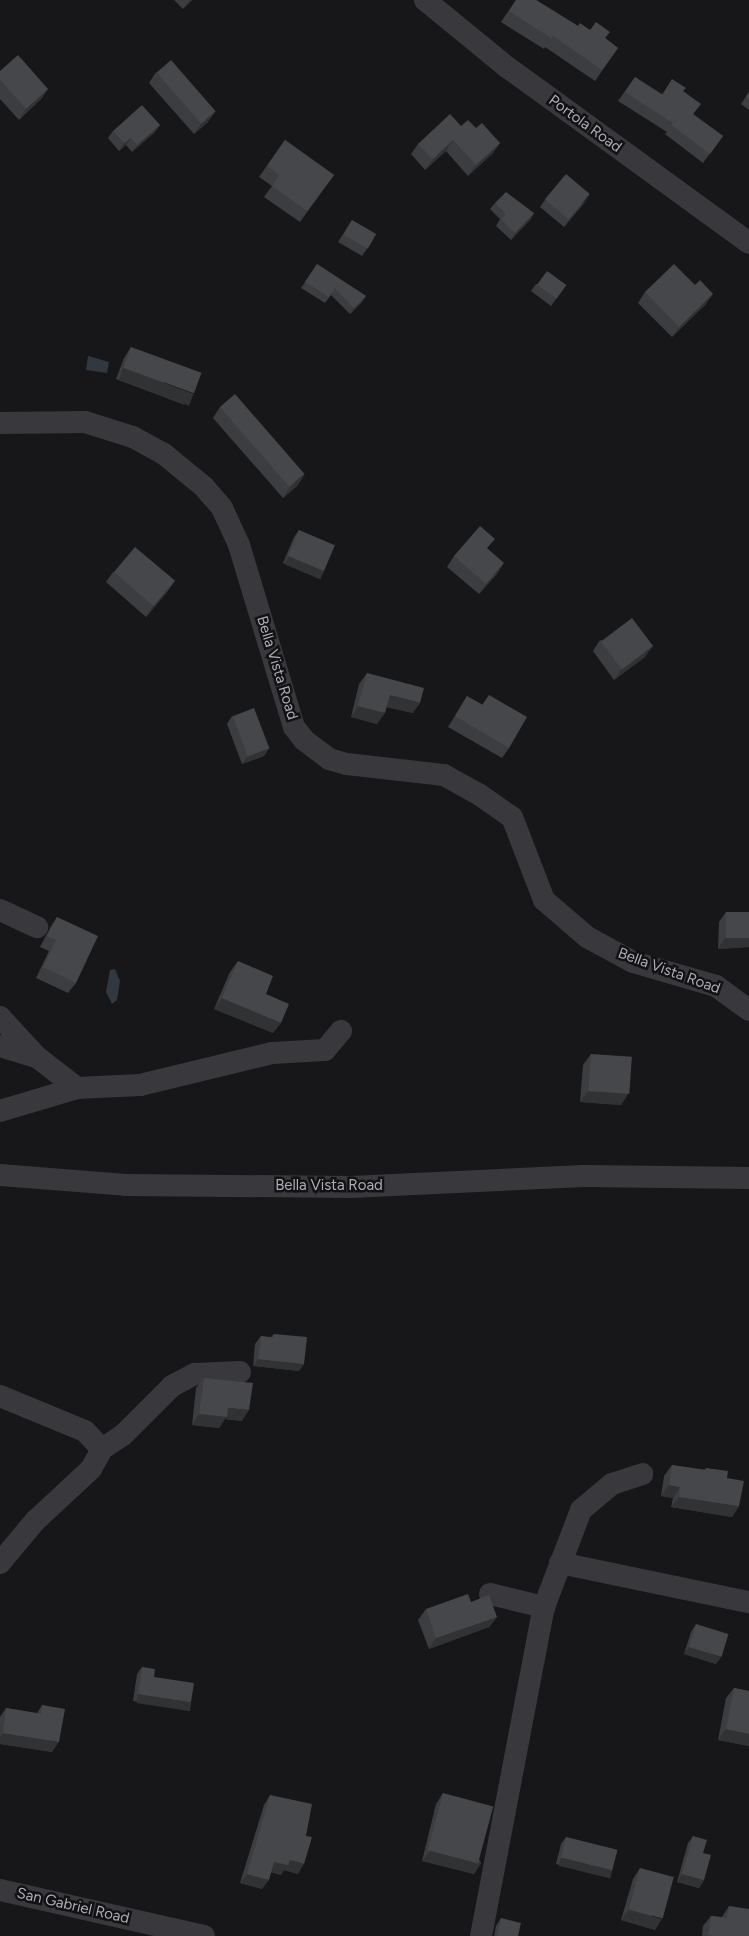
<!DOCTYPE html>
<html>
<head>
<meta charset="utf-8">
<style>
	body { margin:0 }
	#map { position:relative; width:749px; height:1936px; overflow:hidden; background:#171719; font-family:Figtree,sans-serif }
	div>[style] { position:absolute }
	.water>* { inset:0; background:#323840 }
	.minor>* { height:22px; margin:-11px; padding:0 11px; transform-origin:11px; border-radius:11px; background:#39393d }
	.wall>* { inset:0; background:#3c3d40 }
	.shaded-wall>* { inset:0; background:#313234; transform-origin:0 0 }
	.building>* { inset:0; background:#46474b; transform-origin:0 0 }
	span { translate:-50% -50%; white-space:nowrap; text-align:center; line-height:1.15; -webkit-text-stroke:5px #121214; paint-order:stroke }
	.street-label { font-size:15px; color:#abadb7 }
</style>
</head>
<body>
<div id="map">
	<div class="water">
		<i style="clip-path:polygon(88px 356px,109px 362px,107px 373px,86px 370px)"></i>
		<i style="clip-path:polygon(115px 969px,120px 981px,117px 1000px,112px 1004px,106px 992px,110px 970px)"></i>
	</div>
	<div class="minor">
		<i style="left:425px;top:0;width:106px;rotate:39.3deg"></i>
		<i style="left:507px;top:67px;width:299px;rotate:36deg"></i>
		<i style="left:0;top:423px;width:85px;rotate:-0.7deg"></i>
		<i style="left:85px;top:422px;width:50px;rotate:17.4deg"></i>
		<i style="left:133px;top:437px;width:35px;rotate:29deg"></i>
		<i style="left:164px;top:454px;width:52px;rotate:39.5deg"></i>
		<i style="left:204px;top:487px;width:28px;rotate:49deg"></i>
		<i style="left:222px;top:508px;width:41px;rotate:65.3deg"></i>
		<i style="left:239px;top:545px;width:190px;rotate:73.2deg"></i>
		<i style="left:294px;top:727px;width:16px;rotate:52deg"></i>
		<i style="left:304px;top:740px;width:31px;rotate:37deg"></i>
		<i style="left:329px;top:759px;width:19px;rotate:16deg"></i>
		<i style="left:347px;top:764px;width:98px;rotate:6.5deg"></i>
		<i style="left:444px;top:775px;width:41px;rotate:29.1deg"></i>
		<i style="left:480px;top:795px;width:39px;rotate:35deg"></i>
		<i style="left:512px;top:817px;width:89px;rotate:68.9deg"></i>
		<i style="left:544px;top:900px;width:57px;rotate:40.7deg"></i>
		<i style="left:587px;top:937px;width:52px;rotate:28.5deg"></i>
		<i style="left:633px;top:962px;width:86px;rotate:16.1deg"></i>
		<i style="left:716px;top:986px;width:41px;rotate:36deg"></i>
		<i style="left:0;top:910px;width:41px;rotate:24.7deg"></i>
		<i style="left:0;top:1017px;width:53px;rotate:47.3deg"></i>
		<i style="left:0;top:1046px;width:39px;rotate:17deg"></i>
		<i style="left:37px;top:1057px;width:51px;rotate:37.8deg"></i>
		<i style="left:0;top:1111px;width:80px;rotate:-16.6deg"></i>
		<i style="left:77px;top:1088px;width:63px;rotate:-2.7deg"></i>
		<i style="left:140px;top:1085px;width:136px;rotate:-13.6deg"></i>
		<i style="left:272px;top:1053px;width:53px;rotate:-3.2deg"></i>
		<i style="left:325px;top:1050px;width:25px;rotate:-50deg"></i>
		<i style="left:0;top:1175px;width:126px;rotate:4.5deg"></i>
		<i style="left:126px;top:1185px;width:225px;rotate:0.5deg"></i>
		<i style="left:351px;top:1187px;width:233px;rotate:-2.7deg"></i>
		<i style="left:584px;top:1176px;width:165px;rotate:0.7deg"></i>
		<i style="left:0;top:1396px;width:92px;rotate:22.4deg"></i>
		<i style="left:85px;top:1431px;width:25px;rotate:47deg"></i>
		<i style="left:0;top:1563px;width:55px;rotate:-50.2deg"></i>
		<i style="left:35px;top:1521px;width:76px;rotate:-42.9deg"></i>
		<i style="left:91px;top:1469px;width:23px;rotate:-61deg"></i>
		<i style="left:102px;top:1449px;width:25px;rotate:-34deg"></i>
		<i style="left:123px;top:1435px;width:69px;rotate:-45deg"></i>
		<i style="left:172px;top:1386px;width:26px;rotate:-28deg"></i>
		<i style="left:195px;top:1374px;width:45px;rotate:-2.5deg"></i>
		<i style="left:560px;top:1563px;width:193px;rotate:11.7deg"></i>
		<i style="left:490px;top:1594px;width:56px;rotate:13.5deg"></i>
		<i style="left:0;top:1890px;width:209px;rotate:12.7deg"></i>
		<i style="left:481px;top:1936px;width:335px;rotate:-79.2deg"></i>
		<i style="left:544px;top:1607px;width:104px;rotate:-69.1deg"></i>
		<i style="left:581px;top:1510px;width:40px;rotate:-40deg"></i>
		<i style="left:612px;top:1484px;width:32px;rotate:-18deg"></i>
	</div>
	<div class="wall">
		<i style="clip-path:polygon(174px 0,192px 0,183px 9px)"></i>
		<i style="clip-path:polygon(516px 0,536px 0,578px 26px,590px 30px,605px 38px,618px 48px,595px 81px,545px 47px,544px 49px,501px 22px)"></i>
		<i style="clip-path:polygon(0 71px,48px 89px,41px 99px,19px 120px,0 99px)"></i>
		<i style="clip-path:polygon(156px 72px,208px 122px,194px 134px,149px 83px)"></i>
		<i style="clip-path:polygon(635px 77px,662px 94px,683px 91px,694px 115px,723px 136px,703px 163px,665px 134px,667px 132px,618px 101px)"></i>
		<i style="clip-path:polygon(749px 92px,749px 110px,741px 104px)"></i>
		<i style="clip-path:polygon(160px 125px,155px 132px,132px 152px,126px 145px,119px 151px,108px 138px,113px 131px)"></i>
		<i style="clip-path:polygon(461px 126px,476px 128px,500px 143px,493px 153px,468px 176px,446px 151px,425px 170px,411px 154px,418px 144px)"></i>
		<i style="clip-path:polygon(285px 140px,334px 175px,300px 222px,264px 197px,272px 186px,259px 177px)"></i>
		<i style="clip-path:polygon(545px 200px,585px 202px,564px 227px,540px 207px)"></i>
		<i style="clip-path:polygon(495px 203px,534px 213px,530px 220px,511px 240px,496px 226px,500px 219px,490px 209px)"></i>
		<i style="clip-path:polygon(352px 220px,367px 249px,362px 256px,338px 242px)"></i>
		<i style="clip-path:polygon(317px 264px,366px 296px,362px 302px,350px 314px,331px 295px,325px 303px,301px 288px)"></i>
		<i style="clip-path:polygon(536px 284px,566px 285px,551px 306px,531px 291px)"></i>
		<i style="clip-path:polygon(645px 292px,706px 304px,672px 337px,638px 303px)"></i>
		<i style="clip-path:polygon(131px 347px,185px 405px,116px 379px,124px 358px)"></i>
		<i style="clip-path:polygon(220px 407px,298px 485px,283px 498px,213px 418px)"></i>
		<i style="clip-path:polygon(299px 530px,324px 571px,319px 578px,283px 563px,294px 537px)"></i>
		<i style="clip-path:polygon(454px 556px,497px 574px,479px 594px,447px 567px)"></i>
		<i style="clip-path:polygon(113px 572px,175px 581px,167px 592px,146px 617px,106px 582px)"></i>
		<i style="clip-path:polygon(600px 640px,645px 657px,614px 680px,593px 651px)"></i>
		<i style="clip-path:polygon(367px 673px,413px 713px,386px 707px,377px 724px,351px 717px,359px 684px)"></i>
		<i style="clip-path:polygon(489px 695px,509px 748px,502px 758px,448px 727px,467px 696px,482px 705px)"></i>
		<i style="clip-path:polygon(232px 716px,269px 748px,264px 756px,242px 764px,227px 724px)"></i>
		<i style="clip-path:polygon(726px 912px,749px 912px,749px 947px,718px 949px,719px 922px)"></i>
		<i style="clip-path:polygon(57px 917px,76px 983px,68px 993px,36px 978px,49px 951px,40px 947px,50px 928px)"></i>
		<i style="clip-path:polygon(238px 961px,266px 994px,273px 1033px,214px 1009px,230px 972px)"></i>
		<i style="clip-path:polygon(591px 1054px,628px 1094px,621px 1105px,580px 1102px,583px 1065px)"></i>
		<i style="clip-path:polygon(274px 1334px,304px 1364px,299px 1371px,253px 1366px,255px 1344px,261px 1336px,271px 1337px)"></i>
		<i style="clip-path:polygon(204px 1378px,242px 1421px,225px 1419px,219px 1428px,192px 1425px,196px 1388px)"></i>
		<i style="clip-path:polygon(672px 1465px,704px 1470px,706px 1468px,727px 1478px,739px 1506px,732px 1517px,671px 1507px,673px 1498px,661px 1496px,664px 1476px)"></i>
		<i style="clip-path:polygon(471px 1602px,497px 1617px,489px 1627px,429px 1649px,418px 1620px,426px 1609px)"></i>
		<i style="clip-path:polygon(696px 1624px,716px 1664px,684px 1654px,691px 1632px)"></i>
		<i style="clip-path:polygon(142px 1667px,154px 1677px,191px 1702px,186px 1709px,133px 1701px,137px 1674px)"></i>
		<i style="clip-path:polygon(734px 1688px,749px 1691px,749px 1746px,718px 1740px,726px 1698px)"></i>
		<i style="clip-path:polygon(42px 1705px,52px 1752px,0 1744px,0 1717px,6px 1708px,37px 1713px)"></i>
		<i style="clip-path:polygon(443px 1793px,481px 1863px,474px 1874px,422px 1861px,436px 1804px)"></i>
		<i style="clip-path:polygon(270px 1795px,298px 1874px,284px 1870px,281px 1875px,271px 1872px,262px 1889px,240px 1883px,264px 1805px)"></i>
		<i style="clip-path:polygon(693px 1836px,703px 1853px,704px 1880px,699px 1888px,677px 1882px,688px 1843px)"></i>
		<i style="clip-path:polygon(566px 1837px,612px 1870px,607px 1877px,556px 1864px,561px 1844px)"></i>
		<i style="clip-path:polygon(640px 1868px,655px 1930px,621px 1920px,633px 1879px)"></i>
		<i style="clip-path:polygon(729px 1906px,749px 1936px,702px 1936px,703px 1926px,711px 1916px,722px 1917px)"></i>
		<i style="clip-path:polygon(501px 1918px,518px 1936px,494px 1936px,496px 1926px)"></i>
	</div>
	<div class="shaded-wall">
		<i style="clip-path:polygon(190px 0,192px 0,183px 9px,188px 2px)"></i>
		<i style="clip-path:polygon(48px 89px,41px 99px,19px 120px,26px 109px)"></i>
		<i style="clip-path:polygon(216px 111px,208px 122px,194px 134px,201px 124px)"></i>
		<i style="clip-path:polygon(160px 125px,155px 132px,132px 152px,137px 145px)"></i>
		<i style="clip-path:polygon(131px 138px,126px 145px,119px 151px,124px 143px)"></i>
		<i style="clip-path:polygon(453px 140px,446px 151px,425px 170px,433px 159px)"></i>
		<i style="clip-path:polygon(500px 143px,493px 153px,468px 176px,476px 165px)"></i>
		<i style="clip-path:polygon(590px 194px,585px 202px,564px 227px,569px 220px)"></i>
		<i style="clip-path:polygon(534px 213px,530px 220px,511px 240px,515px 233px)"></i>
		<i style="clip-path:polygon(713px 294px,706px 304px,672px 337px,679px 327px)"></i>
		<i style="clip-path:polygon(366px 296px,362px 302px,350px 314px,354px 308px)"></i>
		<i style="left:123px;top:368px;width:75px;height:13px;rotate:20deg"></i>
		<i style="clip-path:polygon(305px 474px,298px 485px,283px 498px,290px 487px)"></i>
		<i style="left:288px;top:556px;width:39px;height:9px;rotate:23deg"></i>
		<i style="clip-path:polygon(504px 563px,497px 574px,479px 594px,486px 584px)"></i>
		<i style="clip-path:polygon(175px 581px,167px 592px,146px 617px,153px 606px)"></i>
		<i style="clip-path:polygon(653px 646px,645px 657px,614px 680px,621px 669px)"></i>
		<i style="clip-path:polygon(390px 695px,420px 703px,413px 713px,382px 706px)"></i>
		<i style="clip-path:polygon(358px 706px,385px 713px,377px 724px,351px 717px)"></i>
		<i style="clip-path:polygon(269px 748px,264px 756px,242px 764px,247px 757px)"></i>
		<i style="clip-path:polygon(749px 937px,749px 947px,718px 949px,725px 938px)"></i>
		<i style="clip-path:polygon(222px 998px,281px 1023px,273px 1033px,214px 1009px)"></i>
		<i style="clip-path:polygon(588px 1091px,628px 1094px,621px 1105px,580px 1102px)"></i>
		<i style="clip-path:polygon(258px 1359px,304px 1364px,299px 1371px,253px 1366px)"></i>
		<i style="clip-path:polygon(228px 1408px,249px 1410px,242px 1421px,225px 1419px,219px 1428px,192px 1425px,199px 1414px)"></i>
		<i style="clip-path:polygon(669px 1485px,680px 1487px,673px 1498px,661px 1496px)"></i>
		<i style="clip-path:polygon(679px 1497px,739px 1506px,732px 1517px,671px 1507px)"></i>
		<i style="clip-path:polygon(497px 1617px,489px 1627px,429px 1649px,436px 1638px)"></i>
		<i style="clip-path:polygon(689px 1647px,721px 1657px,716px 1664px,684px 1654px)"></i>
		<i style="left:138px;top:1694px;width:54px;height:9px;rotate:9deg"></i>
		<i style="clip-path:polygon(726px 1729px,749px 1734px,749px 1746px,718px 1740px)"></i>
		<i style="clip-path:polygon(3px 1733px,59px 1742px,52px 1752px,0 1744px,0 1737px)"></i>
		<i style="clip-path:polygon(430px 1851px,481px 1863px,474px 1874px,422px 1861px)"></i>
		<i style="left:561px;top:1857px;width:53px;height:9px;rotate:14deg"></i>
		<i style="clip-path:polygon(290px 1860px,304px 1864px,298px 1874px,284px 1870px,281px 1875px,267px 1871px,274px 1862px)"></i>
		<i style="clip-path:polygon(247px 1874px,269px 1880px,262px 1889px,240px 1883px)"></i>
		<i style="clip-path:polygon(682px 1874px,704px 1880px,699px 1888px,677px 1882px)"></i>
		<i style="clip-path:polygon(629px 1910px,662px 1919px,655px 1930px,621px 1920px)"></i>
	</div>
	<div class="building">
		<i style="clip-path:polygon(516px 0,536px 0,578px 26px,580px 23px,590px 30px,596px 22px,610px 32px,605px 38px,618px 48px,602px 70px,553px 36px,551px 38px,509px 11px)"></i>
		<i style="clip-path:polygon(18px 55px,48px 89px,26px 109px,0 80px,0 71px)"></i>
		<i style="left:171px;top:60px;width:68px;height:19px;rotate:49deg"></i>
		<i style="clip-path:polygon(635px 77px,662px 95px,672px 79px,686px 88px,683px 91px,701px 104px,693px 114px,723px 136px,710px 154px,671px 125px,673px 123px,625px 92px)"></i>
		<i style="clip-path:polygon(749px 92px,749px 99px,746px 97px)"></i>
		<i style="clip-path:polygon(142px 105px,160px 125px,137px 145px,131px 138px,124px 143px,113px 131px)"></i>
		<i style="clip-path:polygon(450px 114px,461px 126px,468px 120px,476px 128px,482px 123px,500px 143px,476px 165px,453px 140px,433px 159px,418px 144px)"></i>
		<i style="clip-path:polygon(285px 140px,334px 175px,307px 211px,272px 186px,279px 175px,267px 166px)"></i>
		<i style="left:566px;top:174px;width:31px;height:33px;rotate:40deg"></i>
		<i style="clip-path:polygon(506px 192px,534px 213px,515px 233px,501px 219px,506px 214px,495px 203px)"></i>
		<i style="left:352px;top:220px;width:28px;height:17px;rotate:30deg"></i>
		<i style="clip-path:polygon(317px 264px,366px 296px,354px 308px,335px 288px,329px 297px,305px 282px)"></i>
		<i style="clip-path:polygon(674px 264px,695px 285px,700px 280px,713px 294px,679px 327px,645px 292px)"></i>
		<i style="left:547px;top:271px;width:24px;height:17px;rotate:36deg"></i>
		<i style="left:131px;top:347px;width:75px;height:22px;rotate:20deg"></i>
		<i style="left:235px;top:394px;width:106px;height:20px;rotate:49deg"></i>
		<i style="clip-path:polygon(480px 526px,495px 539px,487px 548px,504px 563px,486px 584px,454px 556px)"></i>
		<i style="left:299px;top:530px;width:39px;height:28px;rotate:23deg"></i>
		<i style="left:135px;top:547px;width:52px;height:33px;rotate:40deg"></i>
		<i style="left:632px;top:618px;width:35px;height:39px;rotate:53deg"></i>
		<i style="clip-path:polygon(367px 673px,424px 688px,420px 703px,390px 695px,385px 713px,358px 706px)"></i>
		<i style="clip-path:polygon(489px 695px,527px 717px,509px 748px,455px 716px,467px 696px,483px 705px)"></i>
		<i style="left:254px;top:708px;width:43px;height:23px;rotate:69deg"></i>
		<i style="left:726px;top:912px;width:23px;height:26px"></i>
		<i style="clip-path:polygon(57px 917px,98px 936px,76px 983px,43px 967px,56px 940px,47px 936px)"></i>
		<i style="clip-path:polygon(238px 961px,273px 976px,266px 994px,289px 1004px,281px 1023px,222px 998px)"></i>
		<i style="left:591px;top:1054px;width:41px;height:37px;rotate:4deg"></i>
		<i style="clip-path:polygon(274px 1334px,307px 1337px,304px 1364px,258px 1359px,261px 1336px,273px 1338px)"></i>
		<i style="clip-path:polygon(204px 1378px,253px 1383px,249px 1410px,228px 1408px,227px 1417px,199px 1414px)"></i>
		<i style="clip-path:polygon(672px 1465px,706px 1470px,706px 1468px,728px 1471px,727px 1478px,744px 1481px,739px 1506px,679px 1497px,680px 1487px,669px 1485px)"></i>
		<i style="clip-path:polygon(468px 1594px,471px 1602px,489px 1595px,497px 1617px,436px 1638px,426px 1609px)"></i>
		<i style="left:696px;top:1624px;width:34px;height:24px;rotate:17deg"></i>
		<i style="clip-path:polygon(142px 1667px,155px 1669px,154px 1677px,194px 1683px,191px 1702px,138px 1694px)"></i>
		<i style="clip-path:polygon(734px 1688px,749px 1691px,749px 1734px,726px 1729px)"></i>
		<i style="clip-path:polygon(42px 1705px,65px 1709px,59px 1742px,3px 1733px,6px 1708px,41px 1714px)"></i>
		<i style="left:443px;top:1793px;width:52px;height:59px;rotate:15deg"></i>
		<i style="clip-path:polygon(270px 1795px,312px 1804px,306px 1836px,312px 1837px,304px 1864px,290px 1860px,288px 1865px,274px 1862px,269px 1880px,247px 1874px)"></i>
		<i style="clip-path:polygon(693px 1836px,707px 1840px,703px 1853px,711px 1855px,704px 1880px,682px 1874px)"></i>
		<i style="left:566px;top:1837px;width:53px;height:21px;rotate:14deg"></i>
		<i style="left:640px;top:1868px;width:35px;height:43px;rotate:15deg"></i>
		<i style="clip-path:polygon(729px 1906px,749px 1909px,749px 1936px,715px 1936px,708px 1935px,711px 1916px,727px 1918px)"></i>
		<i style="clip-path:polygon(501px 1918px,521px 1923px,518px 1936px,497px 1936px)"></i>
	</div>
	<div class="street-label">
		<span style="left:585px;top:124px;rotate:36deg">Portola Road</span>
		<span style="left:277px;top:668px;rotate:73deg">Bella Vista Road</span>
		<span style="left:669px;top:971px;rotate:20deg">Bella Vista Road</span>
		<span style="left:329px;top:1186px">Bella Vista Road</span>
		<span style="left:73px;top:1906px;rotate:13deg">San Gabriel Road</span>
	</div>
</div>
</body>
</html>
